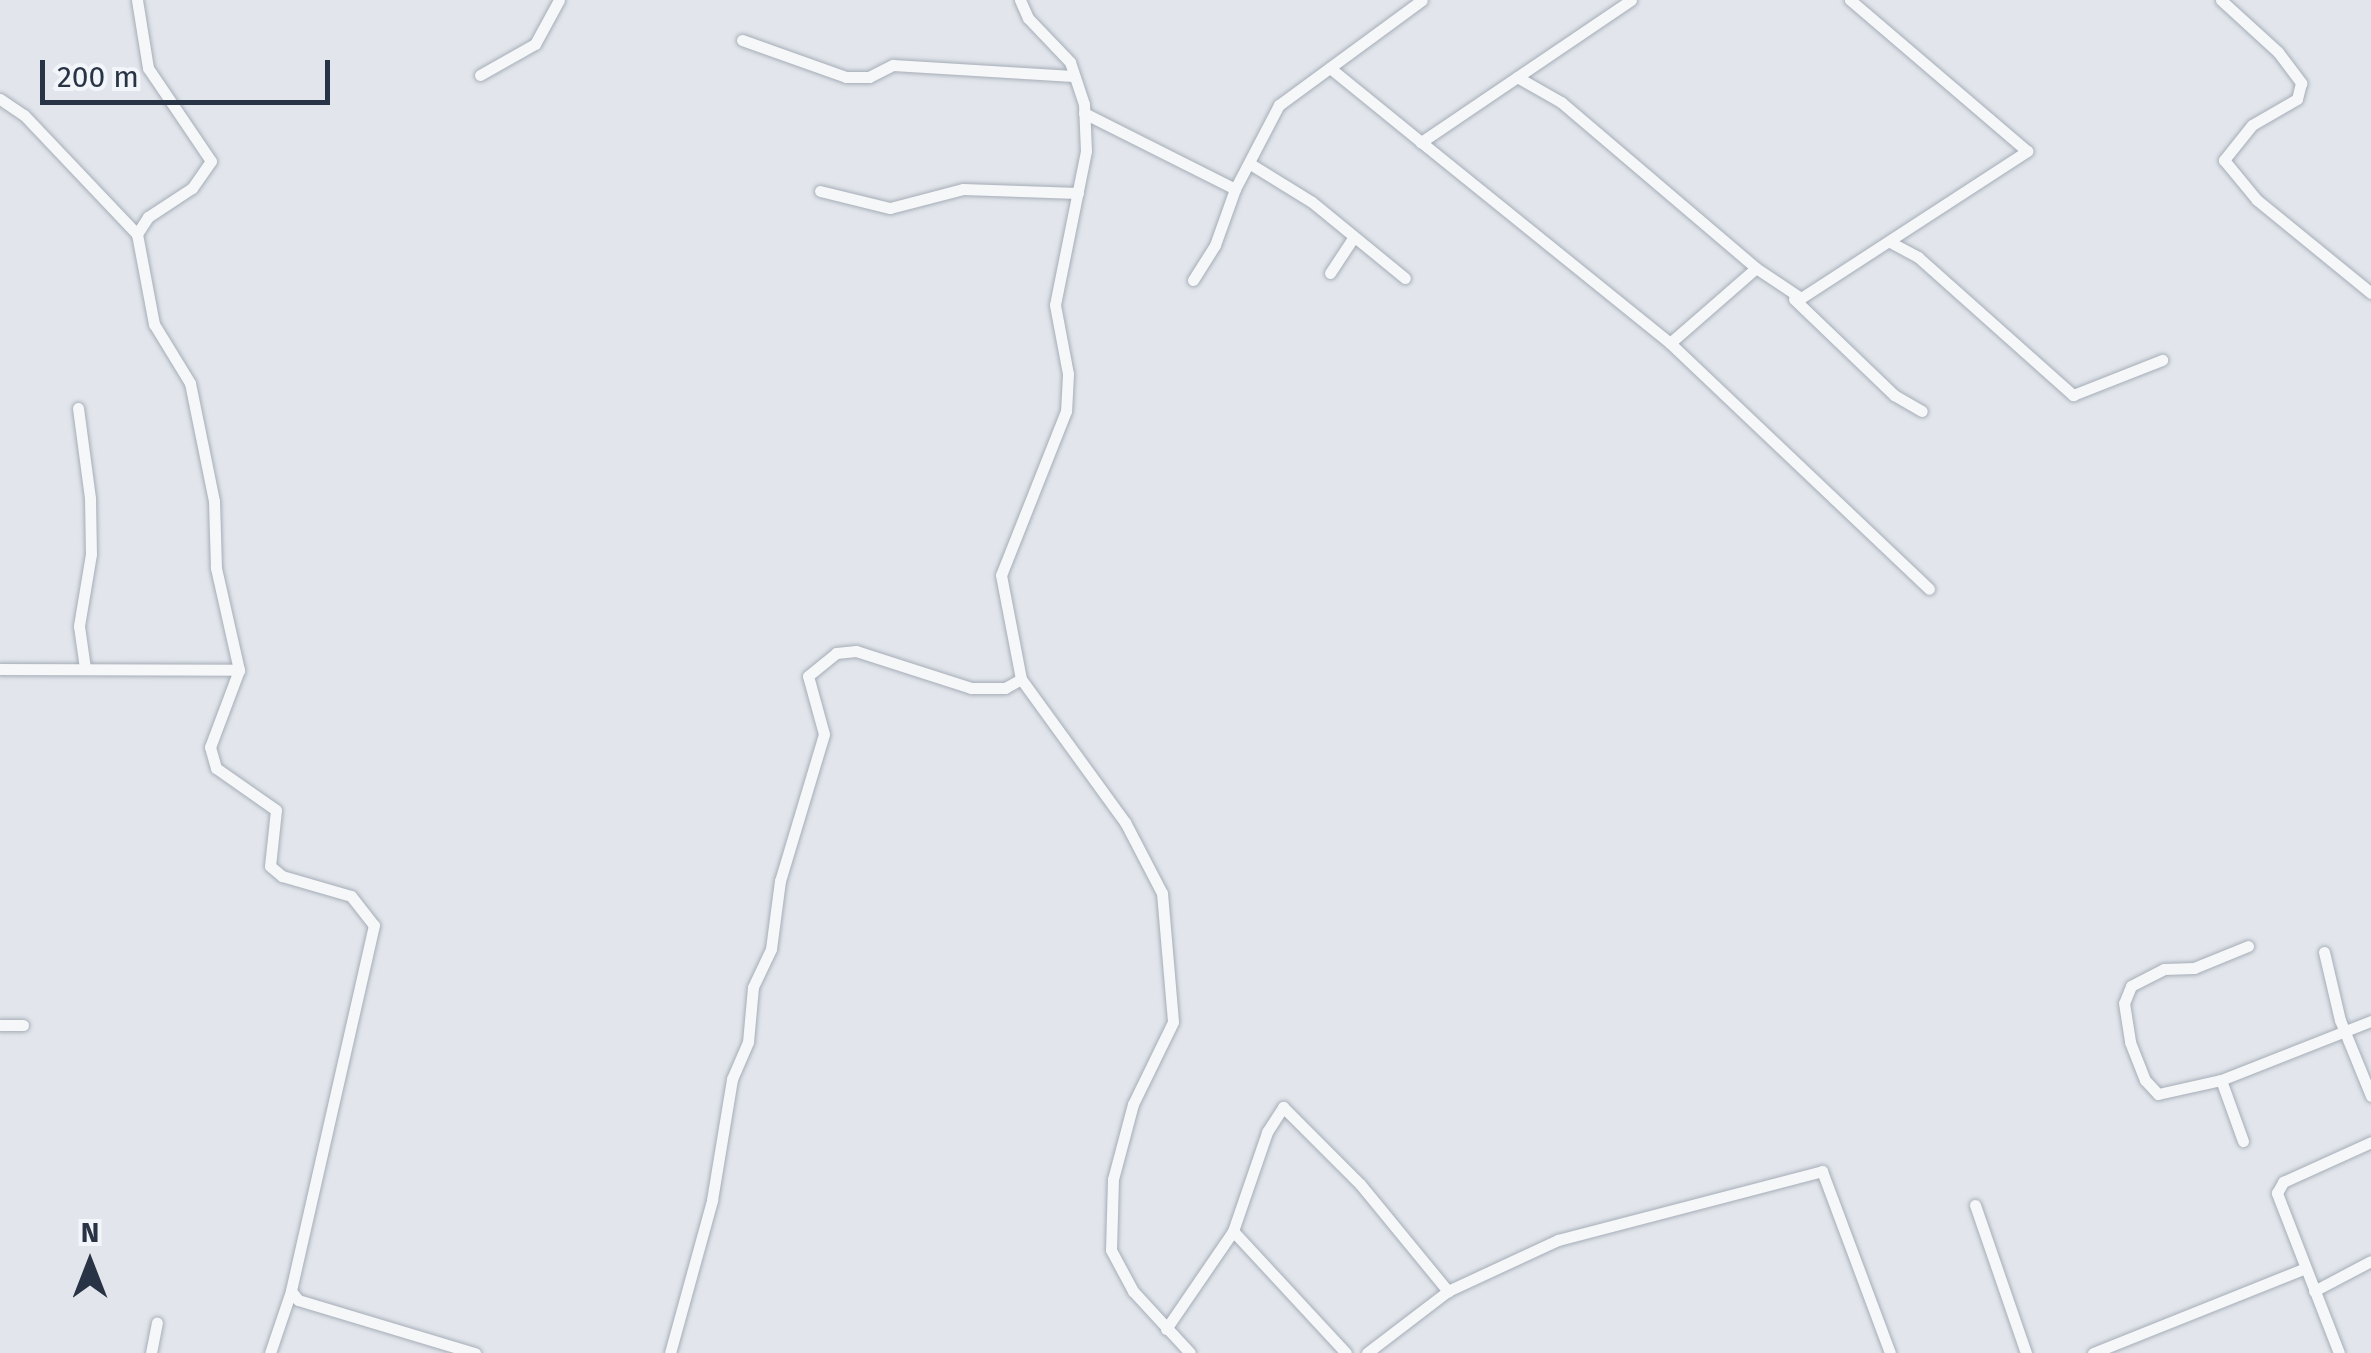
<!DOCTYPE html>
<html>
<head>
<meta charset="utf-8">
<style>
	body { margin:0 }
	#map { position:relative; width:2371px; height:1353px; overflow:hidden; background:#e2e6ec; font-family:"Fira Sans",sans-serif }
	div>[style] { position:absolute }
	.roads { filter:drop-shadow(0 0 2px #a6adb7) drop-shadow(0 0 2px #a6adb7) }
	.minor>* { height:11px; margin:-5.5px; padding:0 5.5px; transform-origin:5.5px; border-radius:5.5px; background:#f5f7f9 }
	span { translate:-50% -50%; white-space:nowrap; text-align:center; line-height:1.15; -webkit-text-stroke:9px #f2f5f9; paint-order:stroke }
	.north { position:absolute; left:40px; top:1213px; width:100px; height:100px; -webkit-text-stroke:8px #f2f5f9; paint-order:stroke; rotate:0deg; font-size:28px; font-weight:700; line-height:40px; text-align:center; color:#283345 }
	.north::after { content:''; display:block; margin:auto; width:35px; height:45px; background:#283345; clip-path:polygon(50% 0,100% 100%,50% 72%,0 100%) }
	.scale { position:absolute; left:40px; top:60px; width:290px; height:45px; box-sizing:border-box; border:5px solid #283345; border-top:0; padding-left:12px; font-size:30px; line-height:35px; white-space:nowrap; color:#283345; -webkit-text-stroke:8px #f2f5f9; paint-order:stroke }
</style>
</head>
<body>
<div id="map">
	<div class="roads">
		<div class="minor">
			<i style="left:137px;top:0;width:69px;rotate:80.8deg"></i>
			<i style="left:148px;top:68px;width:112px;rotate:55.9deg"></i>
			<i style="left:211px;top:161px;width:33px;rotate:125deg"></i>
			<i style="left:192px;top:188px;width:53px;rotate:146.6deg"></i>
			<i style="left:148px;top:217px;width:20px;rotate:123deg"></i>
			<i style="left:1020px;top:0;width:20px;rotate:66deg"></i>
			<i style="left:1028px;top:18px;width:61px;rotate:46.3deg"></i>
			<i style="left:1070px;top:62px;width:44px;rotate:71.6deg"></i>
			<i style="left:1084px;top:104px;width:47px;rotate:87.6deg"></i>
			<i style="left:1086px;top:151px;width:157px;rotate:101.4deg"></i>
			<i style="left:1055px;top:305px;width:70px;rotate:79.3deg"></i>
			<i style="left:1068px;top:374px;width:37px;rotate:93deg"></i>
			<i style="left:1066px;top:411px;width:176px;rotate:111.6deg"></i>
			<i style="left:1001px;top:575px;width:106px;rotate:79.1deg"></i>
			<i style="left:1021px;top:679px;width:177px;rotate:54deg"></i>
			<i style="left:1125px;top:822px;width:80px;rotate:62.5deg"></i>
			<i style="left:1162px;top:893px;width:129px;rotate:85.1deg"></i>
			<i style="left:1173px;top:1022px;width:91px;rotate:116deg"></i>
			<i style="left:1133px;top:1104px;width:78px;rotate:104.9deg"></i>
			<i style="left:1113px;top:1179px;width:71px;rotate:91.6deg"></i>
			<i style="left:1111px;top:1250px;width:47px;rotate:61.8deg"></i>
			<i style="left:1133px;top:1291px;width:84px;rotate:47.4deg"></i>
			<i style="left:1631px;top:0;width:254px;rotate:145.9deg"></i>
			<i style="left:1421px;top:142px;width:320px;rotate:38.9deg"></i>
			<i style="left:1670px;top:343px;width:114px;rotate:-41.1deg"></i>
			<i style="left:2221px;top:0;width:77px;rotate:42.4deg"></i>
			<i style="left:2278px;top:52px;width:39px;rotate:53deg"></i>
			<i style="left:2301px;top:83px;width:16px;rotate:104deg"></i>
			<i style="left:2297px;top:99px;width:52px;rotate:150deg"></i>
			<i style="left:2252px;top:125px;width:45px;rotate:128.7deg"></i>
			<i style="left:2224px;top:160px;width:52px;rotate:50.5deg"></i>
			<i style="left:2257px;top:200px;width:147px;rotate:39.2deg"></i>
			<i style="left:742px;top:40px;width:110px;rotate:19.6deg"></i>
			<i style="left:846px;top:77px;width:23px"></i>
			<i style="left:869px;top:77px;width:27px;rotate:-27deg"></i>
			<i style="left:893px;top:65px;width:180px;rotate:3.5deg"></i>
			<i style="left:1330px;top:68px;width:117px;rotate:39.1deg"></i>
			<i style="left:480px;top:75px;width:63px;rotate:-29.4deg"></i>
			<i style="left:535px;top:44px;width:50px;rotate:-61.4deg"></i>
			<i style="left:1517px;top:77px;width:51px;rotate:29.6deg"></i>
			<i style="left:1561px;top:102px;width:256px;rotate:40.4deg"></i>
			<i style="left:1756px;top:268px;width:54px;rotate:33.7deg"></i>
			<i style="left:1801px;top:298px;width:270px;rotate:-33deg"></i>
			<i style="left:2027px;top:151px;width:233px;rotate:-139.5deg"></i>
			<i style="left:0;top:99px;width:29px;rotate:34deg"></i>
			<i style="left:24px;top:115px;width:164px;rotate:46.5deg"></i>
			<i style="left:137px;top:234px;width:92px;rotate:79.3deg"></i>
			<i style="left:154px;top:324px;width:69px;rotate:58.6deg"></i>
			<i style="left:190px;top:383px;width:120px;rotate:78.5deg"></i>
			<i style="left:214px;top:501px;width:67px;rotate:88.3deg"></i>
			<i style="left:216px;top:568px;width:105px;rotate:77.3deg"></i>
			<i style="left:1084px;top:113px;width:169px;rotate:26.7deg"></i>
			<i style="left:1235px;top:189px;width:95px;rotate:-62.4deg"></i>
			<i style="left:1279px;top:105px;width:177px;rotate:-36.3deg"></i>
			<i style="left:1252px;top:165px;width:70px;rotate:31.7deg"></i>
			<i style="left:1312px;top:202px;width:120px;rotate:39.3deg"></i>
			<i style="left:820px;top:191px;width:72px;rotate:13.7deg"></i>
			<i style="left:890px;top:208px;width:75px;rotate:-14.6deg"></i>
			<i style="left:963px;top:189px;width:115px;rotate:2deg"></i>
			<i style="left:1890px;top:242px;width:32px;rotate:28deg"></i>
			<i style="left:1918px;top:257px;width:208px;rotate:41.7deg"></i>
			<i style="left:2073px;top:395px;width:96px;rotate:-21.5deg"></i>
			<i style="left:1330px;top:273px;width:42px;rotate:-56.7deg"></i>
			<i style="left:1193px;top:280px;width:41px;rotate:-57.8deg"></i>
			<i style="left:1215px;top:245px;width:59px;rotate:-70.3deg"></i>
			<i style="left:1794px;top:299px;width:139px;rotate:43.8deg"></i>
			<i style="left:1894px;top:395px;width:32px;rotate:30deg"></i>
			<i style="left:1670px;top:343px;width:357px;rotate:43.5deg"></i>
			<i style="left:78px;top:408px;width:91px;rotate:82.4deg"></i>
			<i style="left:90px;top:498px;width:56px;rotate:89deg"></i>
			<i style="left:91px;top:554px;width:73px;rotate:99.5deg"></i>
			<i style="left:79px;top:626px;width:42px;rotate:81.9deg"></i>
			<i style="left:0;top:669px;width:239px;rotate:0.2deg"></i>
			<i style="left:239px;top:670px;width:82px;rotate:110.6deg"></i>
			<i style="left:210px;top:747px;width:22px;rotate:74deg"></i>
			<i style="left:216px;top:768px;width:73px;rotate:35deg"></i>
			<i style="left:276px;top:810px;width:56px;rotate:96.1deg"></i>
			<i style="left:270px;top:866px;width:16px;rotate:40deg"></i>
			<i style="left:282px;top:876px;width:72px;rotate:16.2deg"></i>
			<i style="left:351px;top:896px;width:37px;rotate:52deg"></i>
			<i style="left:374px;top:925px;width:375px;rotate:102.8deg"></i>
			<i style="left:291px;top:1291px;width:11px;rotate:52deg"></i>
			<i style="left:298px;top:1300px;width:185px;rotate:16.7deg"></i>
			<i style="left:2248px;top:946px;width:58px;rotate:157.8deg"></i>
			<i style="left:2194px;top:968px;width:30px;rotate:178deg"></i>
			<i style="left:2164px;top:969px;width:37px;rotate:153deg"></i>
			<i style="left:2131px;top:986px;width:18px;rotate:112deg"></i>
			<i style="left:2124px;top:1003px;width:39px;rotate:81deg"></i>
			<i style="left:2130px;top:1042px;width:41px;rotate:68.5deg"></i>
			<i style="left:2145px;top:1080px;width:19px;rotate:47deg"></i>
			<i style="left:2158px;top:1094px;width:65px;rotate:-12.5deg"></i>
			<i style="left:2221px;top:1080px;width:161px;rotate:-21.5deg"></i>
			<i style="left:2324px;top:952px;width:70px;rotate:76.8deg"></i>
			<i style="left:2340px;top:1020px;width:82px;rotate:67.8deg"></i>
			<i style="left:0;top:1025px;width:23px"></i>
			<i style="left:2221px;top:1080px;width:65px;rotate:70.2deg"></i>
			<i style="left:1975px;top:1205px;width:157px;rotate:71deg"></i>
			<i style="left:1233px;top:1231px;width:166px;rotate:47.2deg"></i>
			<i style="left:1448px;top:1291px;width:121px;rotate:-24.9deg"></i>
			<i style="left:1558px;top:1240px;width:273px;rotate:-14.6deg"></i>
			<i style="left:1822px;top:1171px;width:194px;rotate:69.5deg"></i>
			<i style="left:2314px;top:1291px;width:64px;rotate:-27.8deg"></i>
			<i style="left:1166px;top:1329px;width:119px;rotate:-55.6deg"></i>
			<i style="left:1233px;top:1231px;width:105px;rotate:-71deg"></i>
			<i style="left:1267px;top:1132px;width:30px;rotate:-57deg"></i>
			<i style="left:1283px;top:1107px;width:109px;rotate:45deg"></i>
			<i style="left:1360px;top:1184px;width:139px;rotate:50.6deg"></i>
			<i style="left:1448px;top:1291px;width:102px;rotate:142.6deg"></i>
			<i style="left:151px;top:1353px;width:31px;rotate:-79deg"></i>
			<i style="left:270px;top:1353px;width:65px;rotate:-71.3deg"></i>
			<i style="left:670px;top:1353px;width:159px;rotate:-74.6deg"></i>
			<i style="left:712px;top:1200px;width:123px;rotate:-80.6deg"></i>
			<i style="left:732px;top:1079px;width:40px;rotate:-66.6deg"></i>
			<i style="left:748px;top:1042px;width:55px;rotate:-84.8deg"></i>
			<i style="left:753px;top:987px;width:42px;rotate:-64.7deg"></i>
			<i style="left:771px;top:949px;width:69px;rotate:-82.5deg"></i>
			<i style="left:780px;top:881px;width:153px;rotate:-73.3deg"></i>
			<i style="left:824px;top:734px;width:60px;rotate:-105.4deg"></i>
			<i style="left:808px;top:676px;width:36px;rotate:-39deg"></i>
			<i style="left:836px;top:653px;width:20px;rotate:-6deg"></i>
			<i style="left:856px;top:651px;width:121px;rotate:17.8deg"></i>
			<i style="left:971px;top:688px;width:34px"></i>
			<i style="left:1005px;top:688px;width:18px;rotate:-29deg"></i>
			<i style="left:2093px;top:1353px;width:228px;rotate:-21.8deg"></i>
			<i style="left:2339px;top:1353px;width:172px;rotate:-111.2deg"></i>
			<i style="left:2277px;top:1193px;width:13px;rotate:-61deg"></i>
			<i style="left:2283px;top:1182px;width:97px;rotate:-24.4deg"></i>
		</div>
	</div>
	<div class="north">N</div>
	<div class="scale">200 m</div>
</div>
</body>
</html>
